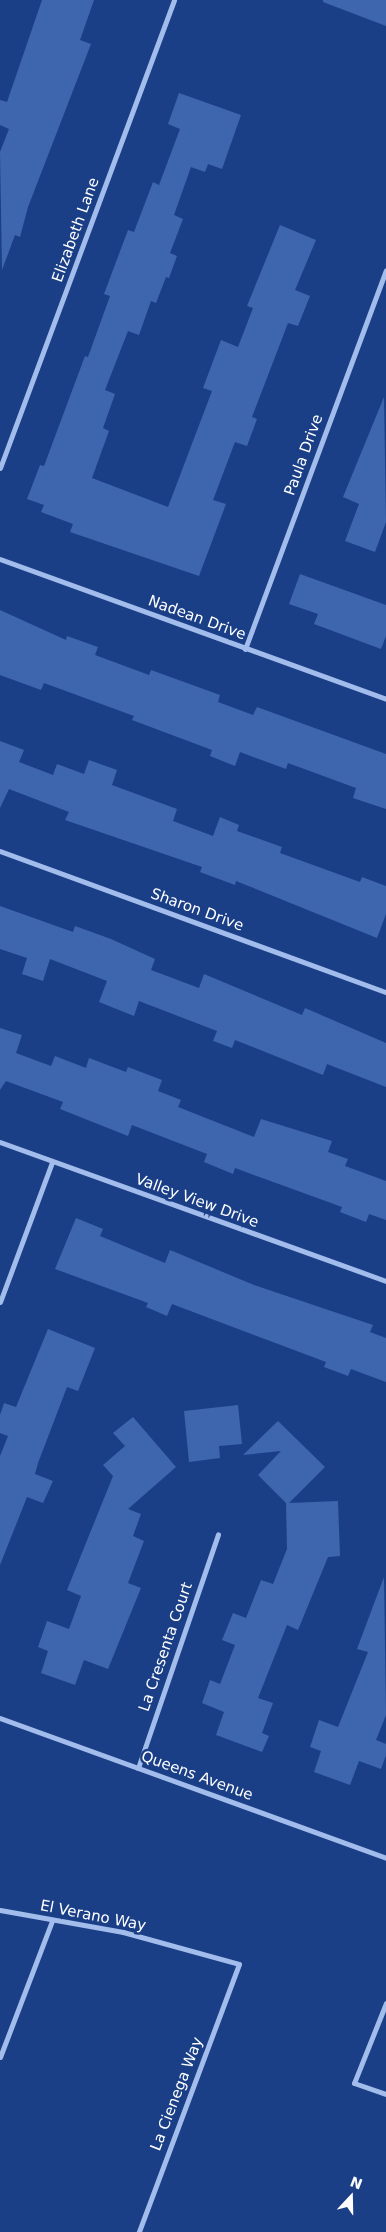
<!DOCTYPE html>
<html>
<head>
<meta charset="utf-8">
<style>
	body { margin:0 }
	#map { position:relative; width:386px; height:2232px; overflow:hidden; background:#1a3f87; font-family:"DejaVu Sans",sans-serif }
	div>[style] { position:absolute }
	.building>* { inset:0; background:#3e66ae }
	.street>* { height:5px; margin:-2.5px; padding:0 2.5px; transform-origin:2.5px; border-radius:2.5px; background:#a2bcec }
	span { translate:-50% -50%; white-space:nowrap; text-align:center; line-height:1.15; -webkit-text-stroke:5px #1a3f87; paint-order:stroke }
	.street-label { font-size:15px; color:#fff }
	.north { position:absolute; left:326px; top:2172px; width:50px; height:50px; -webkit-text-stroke:4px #1a3f87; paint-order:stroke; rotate:21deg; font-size:14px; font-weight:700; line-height:20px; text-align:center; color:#fff }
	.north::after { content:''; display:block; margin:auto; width:18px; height:22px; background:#fff; clip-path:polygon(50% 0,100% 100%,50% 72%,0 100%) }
</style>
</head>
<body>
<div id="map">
	<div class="building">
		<i style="clip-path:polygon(42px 0,94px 0,80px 40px,91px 44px,28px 207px,20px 237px,15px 235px,2px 270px,0 152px,9px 129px,0 125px,0 100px,7px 102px)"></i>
		<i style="clip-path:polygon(323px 0,386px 0,386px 26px,323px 2px)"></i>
		<i style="clip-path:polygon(179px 93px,241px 115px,222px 169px,208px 164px,205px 172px,191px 167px,174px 215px,183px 219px,170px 253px,177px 256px,169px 278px,166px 277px,156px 303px,151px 301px,139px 335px,128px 331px,105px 390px,115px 394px,103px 428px,109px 431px,92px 478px,168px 507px,212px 391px,203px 388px,221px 340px,238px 347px,253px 308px,247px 306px,280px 225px,316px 240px,295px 290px,310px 296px,298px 326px,288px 323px,252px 417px,257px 419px,247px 446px,235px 442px,213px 500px,226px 504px,199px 576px,70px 532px,73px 524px,41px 512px,44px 505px,27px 499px,40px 465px,44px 466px,85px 356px,88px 357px,110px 296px,104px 294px,128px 230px,134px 232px,153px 182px,159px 185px,180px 129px,168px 124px)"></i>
		<i style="clip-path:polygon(384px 397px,386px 522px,375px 552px,345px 541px,359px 504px,343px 497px)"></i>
		<i style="clip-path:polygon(300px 574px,386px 605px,386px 636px,381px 649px,314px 624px,318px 614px,289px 604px)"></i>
		<i style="clip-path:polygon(0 610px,66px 640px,67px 636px,98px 647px,95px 655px,149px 675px,151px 670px,220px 695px,218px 702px,253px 715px,257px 707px,386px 754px,386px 809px,353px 798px,356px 788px,288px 763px,286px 769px,240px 752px,235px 766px,210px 756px,212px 750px,132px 720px,134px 716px,44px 683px,41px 690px,0 675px)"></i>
		<i style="clip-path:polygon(0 741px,24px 750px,19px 762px,53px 775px,57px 764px,84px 774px,89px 760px,117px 770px,112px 785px,177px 809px,173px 821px,213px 836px,220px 817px,239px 825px,237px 831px,282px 847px,280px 853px,360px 882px,362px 877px,386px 886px,386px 914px,377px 938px,236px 881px,235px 885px,200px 872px,202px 867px,65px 820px,69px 812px,9px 789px,0 808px)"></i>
		<i style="clip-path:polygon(0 906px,73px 932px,75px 926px,111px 939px,155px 959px,151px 970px,199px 988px,204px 974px,302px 1015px,305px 1008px,386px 1043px,386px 1087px,327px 1064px,323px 1075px,235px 1040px,232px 1048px,213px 1041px,217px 1031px,139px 1001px,134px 1016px,99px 1002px,107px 981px,50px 959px,43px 981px,22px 974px,27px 958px,0 949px)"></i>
		<i style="clip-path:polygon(0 1028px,22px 1035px,16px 1053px,51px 1066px,55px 1056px,86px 1068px,89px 1058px,126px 1072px,128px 1067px,162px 1080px,158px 1091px,181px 1100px,178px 1107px,254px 1137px,261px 1119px,332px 1141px,328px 1152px,348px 1159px,345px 1166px,386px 1181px,386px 1220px,369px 1214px,366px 1222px,340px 1212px,342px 1207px,235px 1168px,233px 1174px,204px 1162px,207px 1154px,132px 1125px,128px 1136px,60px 1109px,63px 1102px,6px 1081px,0 1090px)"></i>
		<i style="clip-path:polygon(76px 1218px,103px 1229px,100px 1236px,165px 1263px,170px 1250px,254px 1285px,373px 1325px,370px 1332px,386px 1338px,386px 1382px,351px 1369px,348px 1376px,324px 1367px,326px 1362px,172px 1304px,167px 1316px,146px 1307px,148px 1303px,55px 1269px)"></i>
		<i style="clip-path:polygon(48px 1329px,95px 1348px,78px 1391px,67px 1387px,38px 1463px,35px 1474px,53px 1481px,43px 1503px,27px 1497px,0 1565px,0 1456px,8px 1436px,0 1433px,0 1415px,4px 1403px,16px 1407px)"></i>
		<i style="clip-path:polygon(238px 1405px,242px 1444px,219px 1446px,220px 1458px,189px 1462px,184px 1411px)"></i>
		<i style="clip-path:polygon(133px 1417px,176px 1467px,128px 1509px,141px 1514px,133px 1536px,144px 1541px,128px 1583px,141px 1588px,108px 1669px,84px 1660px,75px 1685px,41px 1673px,48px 1651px,38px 1647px,47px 1621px,69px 1629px,81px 1596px,67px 1590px,113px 1476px,103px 1465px,125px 1446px,113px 1433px)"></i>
		<i style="clip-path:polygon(278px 1421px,325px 1467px,289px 1503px,338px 1501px,340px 1556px,328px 1557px,298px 1630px,287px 1625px,258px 1698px,273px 1703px,262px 1733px,269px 1736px,262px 1752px,216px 1735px,224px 1712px,202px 1703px,210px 1680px,220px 1684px,235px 1645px,222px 1640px,233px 1613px,246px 1618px,261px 1580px,273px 1584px,287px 1549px,286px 1503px,258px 1475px,281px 1451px,243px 1455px)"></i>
		<i style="clip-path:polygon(384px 1577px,386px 1715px,376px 1740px,386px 1744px,386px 1755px,381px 1769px,359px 1761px,350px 1785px,314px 1772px,321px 1751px,310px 1747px,319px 1720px,338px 1727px,368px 1652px,357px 1649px)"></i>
	</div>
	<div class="street">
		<i style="left:0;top:468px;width:499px;rotate:-69.6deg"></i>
		<i style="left:0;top:559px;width:411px;rotate:19.9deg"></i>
		<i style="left:245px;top:649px;width:404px;rotate:-69.6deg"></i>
		<i style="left:0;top:851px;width:411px;rotate:20.1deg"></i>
		<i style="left:0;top:1142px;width:410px;rotate:19.8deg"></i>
		<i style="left:0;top:1302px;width:149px;rotate:-69.6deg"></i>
		<i style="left:0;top:1718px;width:411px;rotate:19.9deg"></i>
		<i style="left:138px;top:1768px;width:247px;rotate:-71.1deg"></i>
		<i style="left:0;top:1910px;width:125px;rotate:10.1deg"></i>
		<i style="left:123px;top:1932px;width:120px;rotate:15.4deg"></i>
		<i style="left:239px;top:1964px;width:286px;rotate:110.5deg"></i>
		<i style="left:386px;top:2003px;width:86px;rotate:111.8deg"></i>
		<i style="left:354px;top:2083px;width:34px;rotate:19deg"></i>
		<i style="left:0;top:2057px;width:146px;rotate:-69.1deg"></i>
	</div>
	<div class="street-label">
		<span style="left:76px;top:230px;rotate:-70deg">Elizabeth Lane</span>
		<span style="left:304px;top:455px;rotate:-70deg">Paula Drive</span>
		<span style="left:197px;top:618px;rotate:20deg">Nadean Drive</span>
		<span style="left:197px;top:910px;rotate:20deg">Sharon Drive</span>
		<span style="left:197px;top:1201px;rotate:20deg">Valley View Drive</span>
		<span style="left:166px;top:1647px;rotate:-71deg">La Cresenta Court</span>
		<span style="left:197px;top:1776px;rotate:20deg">Queens Avenue</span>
		<span style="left:93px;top:1916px;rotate:11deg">El Verano Way</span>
		<span style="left:177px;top:2094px;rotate:-69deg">La Cienega Way</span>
	</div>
	<div class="north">N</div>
</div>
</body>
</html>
